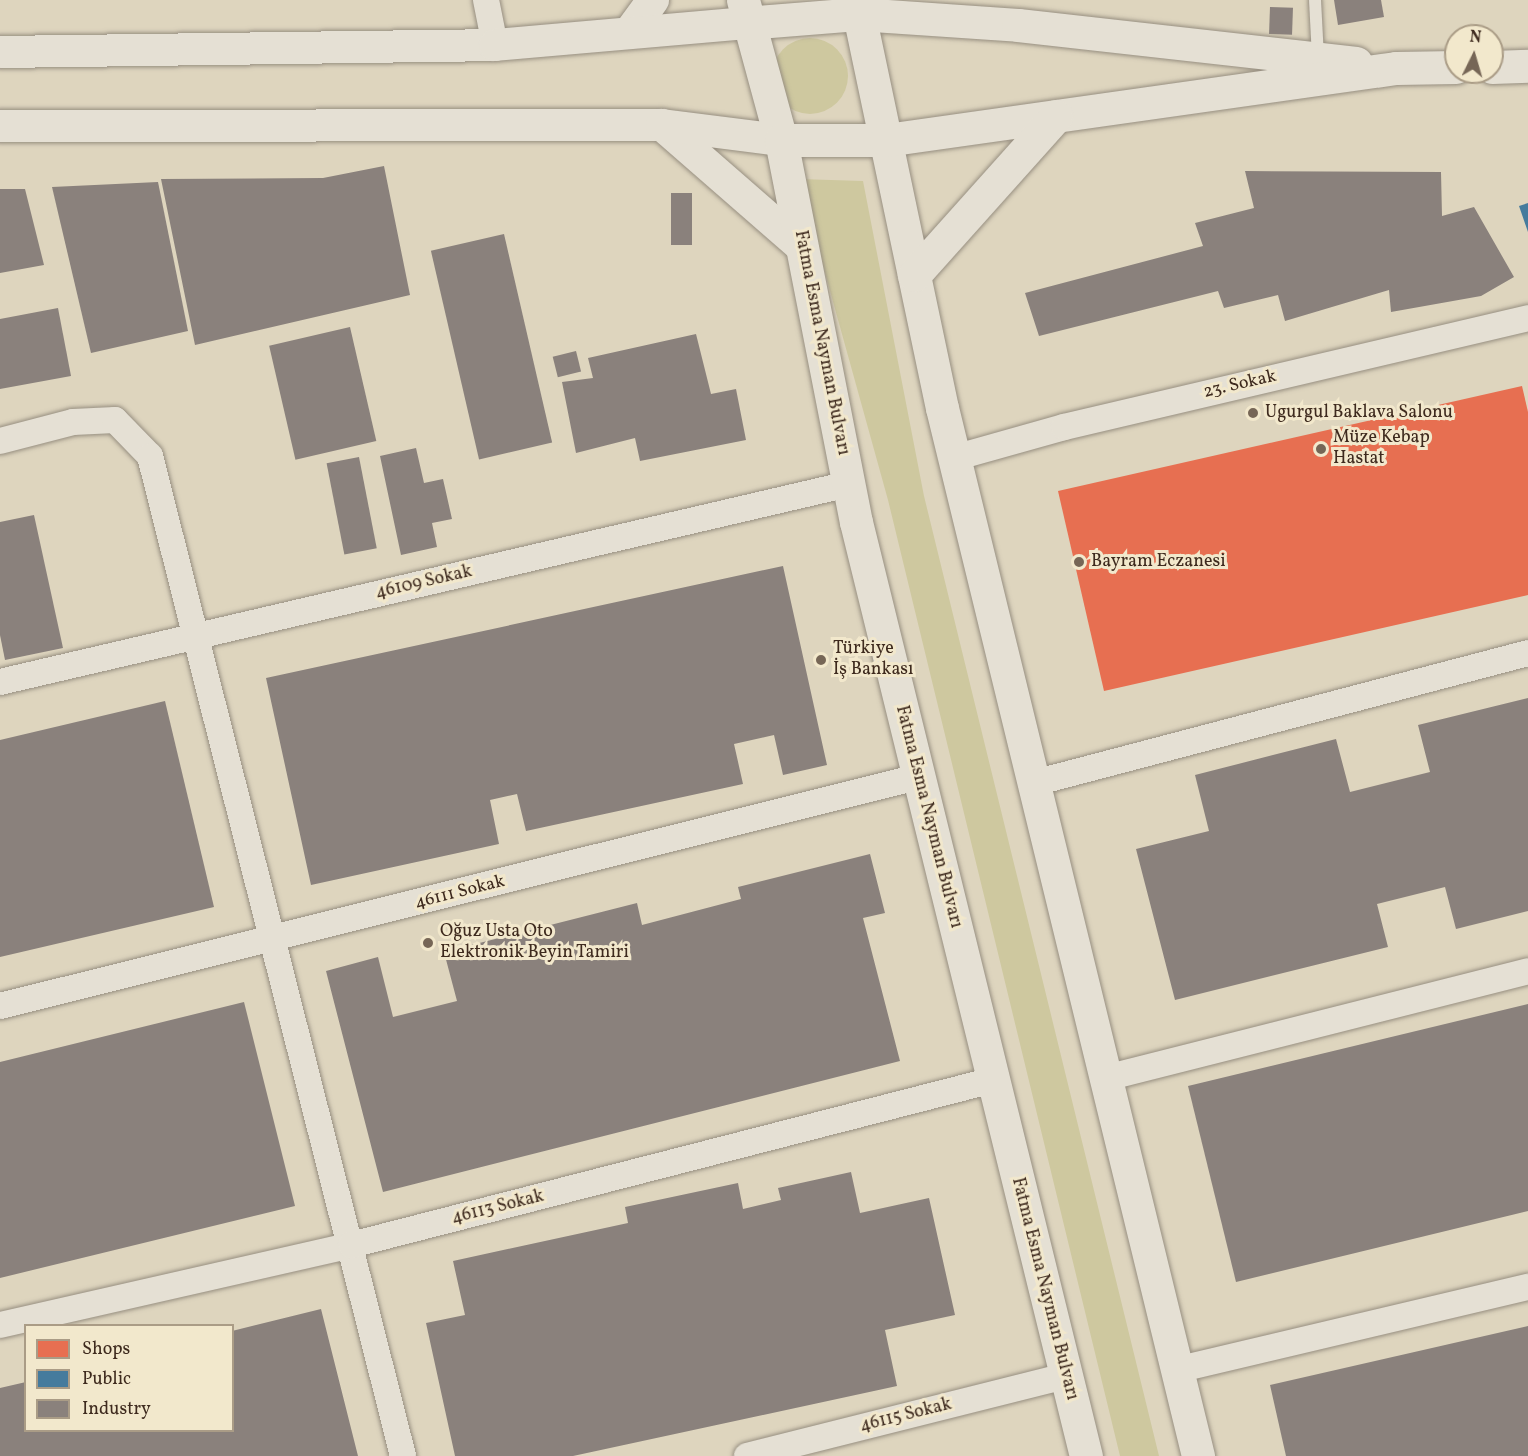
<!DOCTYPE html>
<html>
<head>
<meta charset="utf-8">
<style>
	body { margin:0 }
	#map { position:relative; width:1528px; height:1456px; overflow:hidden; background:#ded5be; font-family:Vollkorn,serif }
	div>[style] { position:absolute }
	.green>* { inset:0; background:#cec89f }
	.round { border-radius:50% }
	.shops>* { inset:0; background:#e76f51 }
	.public>* { inset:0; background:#457b9d }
	.industry>* { inset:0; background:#8a817c; transform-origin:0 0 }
	.roads { filter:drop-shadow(0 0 2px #978f81) drop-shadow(0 0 2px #978f81) }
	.service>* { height:12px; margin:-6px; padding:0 6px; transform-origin:6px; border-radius:6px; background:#e5e0d4 }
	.minor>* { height:26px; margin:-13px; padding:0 13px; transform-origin:13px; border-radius:13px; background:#e5e0d4 }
	.tertiary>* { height:32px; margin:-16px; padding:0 16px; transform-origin:16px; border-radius:16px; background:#e5e0d4 }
	.secondary>* { height:33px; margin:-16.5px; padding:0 16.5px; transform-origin:16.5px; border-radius:16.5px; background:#e5e0d4 }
	.dots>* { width:16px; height:16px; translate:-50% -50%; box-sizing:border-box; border:3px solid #f2e8cc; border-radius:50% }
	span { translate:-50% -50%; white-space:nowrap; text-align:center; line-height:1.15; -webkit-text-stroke:6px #f2e8cc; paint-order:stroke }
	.street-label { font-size:18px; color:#3e2a1e }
	.poi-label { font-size:18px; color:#3e2a1e }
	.left { translate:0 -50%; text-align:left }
	.legend { position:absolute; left:24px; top:1324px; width:210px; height:108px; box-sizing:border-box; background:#f2e8cc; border:2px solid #aa9c86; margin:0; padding:8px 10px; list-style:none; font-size:18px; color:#3e2a1e }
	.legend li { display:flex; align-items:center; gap:12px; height:30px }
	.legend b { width:30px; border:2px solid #aa9c86 }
	.north { position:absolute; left:1444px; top:24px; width:60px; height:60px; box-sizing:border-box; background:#f2e8cc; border:2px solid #aa9c86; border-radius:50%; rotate:5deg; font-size:16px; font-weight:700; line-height:24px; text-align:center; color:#3e2a1e }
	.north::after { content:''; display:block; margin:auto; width:21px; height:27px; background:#766656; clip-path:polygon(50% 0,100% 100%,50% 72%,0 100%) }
</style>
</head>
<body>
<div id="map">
	<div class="green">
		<i class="round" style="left:772px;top:38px;width:76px;height:76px"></i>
		<i style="clip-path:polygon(799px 179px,863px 181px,924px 496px,1159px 1456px,1120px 1456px,888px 500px)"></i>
	</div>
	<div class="shops">
		<i style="clip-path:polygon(1522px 386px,1528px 412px,1528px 595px,1104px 691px,1058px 491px)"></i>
	</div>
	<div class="public">
		<i style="clip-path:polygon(1528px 203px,1528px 232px,1519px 206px)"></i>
	</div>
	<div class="industry">
		<i style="clip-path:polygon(1334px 0,1381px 0,1384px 17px,1338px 25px)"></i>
		<i style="left:1270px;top:7px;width:23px;height:27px;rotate:2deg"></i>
		<i style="clip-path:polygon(384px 166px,410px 295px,195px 345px,161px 179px,323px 178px)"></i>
		<i style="clip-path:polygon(1245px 171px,1441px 172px,1442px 216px,1474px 207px,1514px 277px,1481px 296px,1391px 312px,1389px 290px,1285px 321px,1278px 295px,1224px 308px,1218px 291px,1039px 336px,1025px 293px,1203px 246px,1195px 223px,1254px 208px)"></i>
		<i style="clip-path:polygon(158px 182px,188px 331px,91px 353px,52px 187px)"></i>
		<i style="clip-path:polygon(0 189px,25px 189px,44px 265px,0 273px)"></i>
		<i style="left:671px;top:193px;width:21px;height:52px"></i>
		<i style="left:504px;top:234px;width:214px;height:75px;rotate:77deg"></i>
		<i style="clip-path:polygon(58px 308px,71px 376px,0 389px,0 319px)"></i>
		<i style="left:350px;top:327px;width:117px;height:83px;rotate:77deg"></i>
		<i style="clip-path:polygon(696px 334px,711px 394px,736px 389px,746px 440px,640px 461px,635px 438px,576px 453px,562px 382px,593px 378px,588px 358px)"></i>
		<i style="left:576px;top:351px;width:21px;height:24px;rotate:76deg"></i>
		<i style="clip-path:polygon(416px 448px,424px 483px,443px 479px,452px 519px,432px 523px,437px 547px,401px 555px,380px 456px)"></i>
		<i style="left:359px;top:457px;width:93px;height:33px;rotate:79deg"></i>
		<i style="clip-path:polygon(34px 515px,63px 648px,5px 660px,0 635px,0 522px)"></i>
		<i style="clip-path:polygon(783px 566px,827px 765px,783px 775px,774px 735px,734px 744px,743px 784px,526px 831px,517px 794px,490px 800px,499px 844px,311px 885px,266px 678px)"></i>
		<i style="clip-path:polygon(1528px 698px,1528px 911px,1456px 929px,1445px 887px,1377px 904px,1388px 947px,1175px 1000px,1136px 849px,1209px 831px,1195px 775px,1336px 739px,1350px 792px,1430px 772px,1418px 725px)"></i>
		<i style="clip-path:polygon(165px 701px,214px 907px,0 957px,0 740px)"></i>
		<i style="clip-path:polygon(870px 854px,885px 913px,863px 918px,900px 1061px,383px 1192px,326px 971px,378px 957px,393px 1017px,457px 1001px,444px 952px,637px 903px,642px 925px,741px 899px,738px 887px)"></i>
		<i style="clip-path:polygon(244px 1002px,295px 1206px,0 1278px,0 1062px)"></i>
		<i style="clip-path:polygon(1528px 1004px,1528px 1211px,1236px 1282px,1188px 1086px)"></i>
		<i style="clip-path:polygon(851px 1172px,860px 1213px,929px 1198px,955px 1315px,885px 1330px,897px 1386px,573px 1456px,455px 1456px,426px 1323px,465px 1315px,453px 1261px,628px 1223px,625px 1207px,738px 1183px,743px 1209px,781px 1200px,778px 1188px)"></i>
		<i style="clip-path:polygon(321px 1309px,358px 1456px,0 1456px,0 1388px,26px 1382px,26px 1430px,232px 1430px,232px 1331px)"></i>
		<i style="clip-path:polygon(1528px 1326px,1528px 1456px,1286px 1456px,1270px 1385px)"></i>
	</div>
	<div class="roads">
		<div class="service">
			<i style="left:1315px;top:0;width:57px;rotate:87deg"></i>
		</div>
		<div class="minor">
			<i style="left:486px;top:0;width:46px;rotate:78.7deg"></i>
			<i style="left:0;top:441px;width:75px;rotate:-14.6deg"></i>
			<i style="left:73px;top:422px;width:42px;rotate:-2.7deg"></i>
			<i style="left:115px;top:420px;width:50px;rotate:45.8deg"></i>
			<i style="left:150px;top:456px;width:1032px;rotate:75.8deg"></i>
			<i style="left:954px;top:458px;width:114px;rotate:-15.7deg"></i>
			<i style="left:1064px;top:427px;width:477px;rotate:-13.2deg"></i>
			<i style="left:0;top:682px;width:872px;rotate:-13.13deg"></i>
			<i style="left:1034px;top:783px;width:511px;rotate:-14.74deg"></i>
			<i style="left:0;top:1006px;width:946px;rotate:-14.01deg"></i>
			<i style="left:1106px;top:1078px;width:435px;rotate:-14.2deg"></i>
			<i style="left:0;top:1325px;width:360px;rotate:-12.8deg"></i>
			<i style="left:351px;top:1245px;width:663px;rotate:-14.41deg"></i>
			<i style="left:1176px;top:1370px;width:362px;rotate:-13.3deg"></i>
			<i style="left:747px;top:1456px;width:328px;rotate:-14.1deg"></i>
		</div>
		<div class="tertiary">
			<i style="left:629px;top:33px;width:41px;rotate:-54deg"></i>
			<i style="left:0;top:52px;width:495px;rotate:-0.8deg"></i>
			<i style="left:495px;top:45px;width:251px;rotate:-5deg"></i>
			<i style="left:662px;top:125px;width:186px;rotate:41.1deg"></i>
			<i style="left:0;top:126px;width:662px;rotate:-0.09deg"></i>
			<i style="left:662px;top:125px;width:120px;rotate:7.2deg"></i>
		</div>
		<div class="secondary">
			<i style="left:743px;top:0;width:145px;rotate:74.8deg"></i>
			<i style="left:781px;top:140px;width:389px;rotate:78.9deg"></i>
			<i style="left:856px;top:522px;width:962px;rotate:76.17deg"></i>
			<i style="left:856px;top:0;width:417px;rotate:78.1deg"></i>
			<i style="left:942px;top:408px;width:1079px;rotate:76.27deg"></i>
			<i style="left:745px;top:23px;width:113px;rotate:-4.6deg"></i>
			<i style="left:858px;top:14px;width:160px;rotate:3.9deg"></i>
			<i style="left:1018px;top:25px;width:340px;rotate:6.4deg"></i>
			<i style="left:1492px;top:67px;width:36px;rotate:-2deg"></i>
			<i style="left:781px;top:140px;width:105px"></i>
			<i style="left:886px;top:140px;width:515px;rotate:-8.04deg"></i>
			<i style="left:1396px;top:68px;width:60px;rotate:-1deg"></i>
			<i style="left:914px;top:275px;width:213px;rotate:-48.2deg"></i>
		</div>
	</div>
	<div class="dots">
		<i style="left:1253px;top:413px;background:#766656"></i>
		<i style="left:1321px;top:449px;background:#766656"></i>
		<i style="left:1079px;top:562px;background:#766656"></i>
		<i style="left:821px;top:660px;background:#766656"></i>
		<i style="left:428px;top:943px;background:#766656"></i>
	</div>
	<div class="street-label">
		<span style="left:821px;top:343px;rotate:79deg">Fatma Esma Nayman Bulvarı</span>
		<span style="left:1240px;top:385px;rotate:-13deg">23. Sokak</span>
		<span style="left:424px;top:583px;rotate:-13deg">46109 Sokak</span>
		<span style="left:928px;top:817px;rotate:76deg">Fatma Esma Nayman Bulvarı</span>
		<span style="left:460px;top:893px;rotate:-14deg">46111 Sokak</span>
		<span style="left:498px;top:1208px;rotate:-14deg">46113 Sokak</span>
		<span style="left:1044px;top:1289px;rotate:76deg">Fatma Esma Nayman Bulvarı</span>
		<span style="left:906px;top:1416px;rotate:-14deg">46115 Sokak</span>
	</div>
	<div class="poi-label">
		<span class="left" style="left:1265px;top:413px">Ugurgul Baklava Salonu</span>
		<span class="left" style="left:1333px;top:449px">Müze Kebap<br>Hastat</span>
		<span class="left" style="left:1091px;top:562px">Bayram Eczanesi</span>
		<span class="left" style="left:833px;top:660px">Türkiye<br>İş Bankası</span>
		<span class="left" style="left:440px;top:943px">Oğuz Usta Oto<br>Elektronik Beyin Tamiri</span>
	</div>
	<ul class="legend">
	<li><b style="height:16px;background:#e76f51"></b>Shops</li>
	<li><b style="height:16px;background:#457b9d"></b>Public</li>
	<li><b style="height:16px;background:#8a817c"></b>Industry</li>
	</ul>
	<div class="north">N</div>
</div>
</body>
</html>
